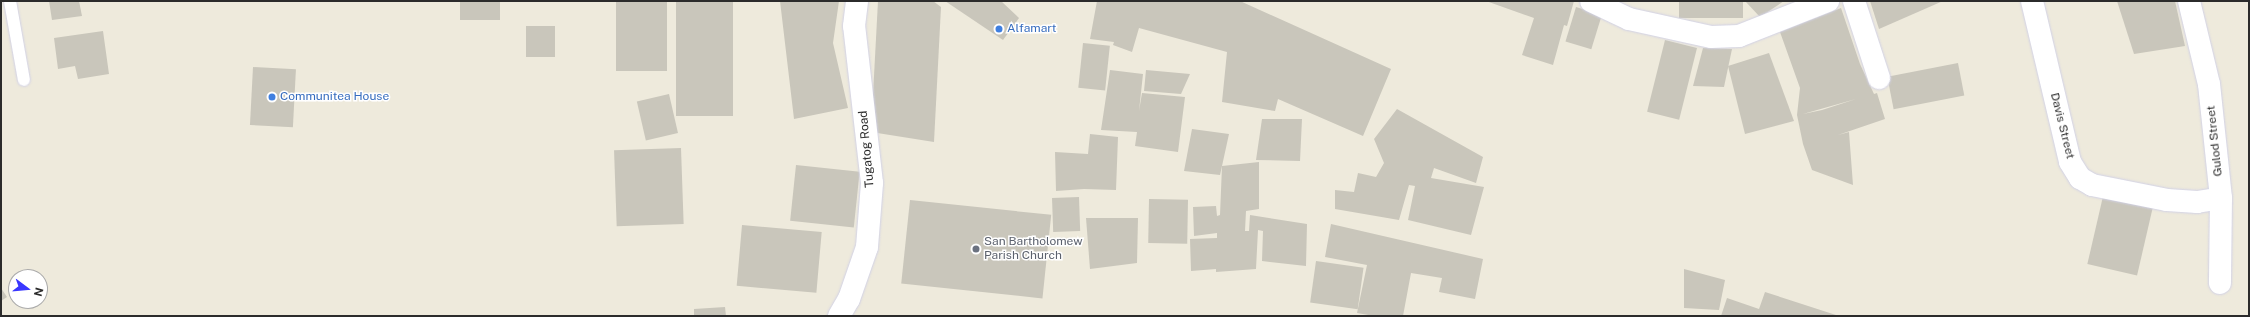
<!DOCTYPE html>
<html>
<head>
<meta charset="utf-8">
<style>
	body { margin:0 }
	#map { position:relative; width:2250px; height:317px; overflow:hidden; background:#eeeadc; font-family:"Public Sans",sans-serif }
	div>[style] { position:absolute }
	.building>* { inset:0; background:#c9c6bb; transform-origin:0 0 }
	.roads { filter:drop-shadow(0 0 1px #d1d1e5) drop-shadow(0 0 1px #d1d1e5) }
	.lane>* { height:12px; margin:-6px; padding:0 6px; transform-origin:6px; border-radius:6px; background:#fff }
	.street>* { height:22px; margin:-11px; padding:0 11px; transform-origin:11px; border-radius:11px; background:#fff }
	.secondary>* { height:22px; margin:-11px; padding:0 11px; transform-origin:11px; border-radius:11px; background:#fff }
	.dots>* { width:11px; height:11px; translate:-50% -50%; box-sizing:border-box; border:2px solid #fff; border-radius:50% }
	span { translate:-50% -50%; white-space:nowrap; text-align:center; line-height:1.15; -webkit-text-stroke:3px #fff; paint-order:stroke }
	.shop-label { font-size:12px; color:#366cbe }
	.left { translate:0 -50%; text-align:left }
	.street-label { font-size:12px; color:#2b2b2b }
	.worship-label { font-size:12px; color:#5b616d }
	.frame { position:absolute; inset:0; border:2px solid #2b2b2b; pointer-events:none }
	.north { position:absolute; left:8px; top:269px; width:40px; height:40px; box-sizing:border-box; background:#fff; border:1px solid #aaa; border-radius:50%; rotate:106deg; font-size:11px; font-weight:700; line-height:16px; text-align:center; color:#2b2b2b }
	.north::after { content:''; display:block; margin:auto; width:14px; height:18px; background:#3a37ff; clip-path:polygon(50% 0,100% 100%,50% 72%,0 100%) }
</style>
</head>
<body>
<div id="map">
	<div class="building">
		<i style="clip-path:polygon(49px 1px,79px 1px,82px 16px,52px 20px)"></i>
		<i style="left:460px;top:1px;width:40px;height:19px"></i>
		<i style="left:616px;top:1px;width:51px;height:70px"></i>
		<i style="left:676px;top:1px;width:57px;height:115px"></i>
		<i style="clip-path:polygon(780px 1px,839px 1px,833px 43px,848px 108px,794px 119px)"></i>
		<i style="clip-path:polygon(878px 1px,933px 1px,941px 7px,934px 142px,871px 132px)"></i>
		<i style="clip-path:polygon(945px 1px,1001px 1px,1019px 18px,1003px 40px)"></i>
		<i style="clip-path:polygon(1097px 1px,1240px 1px,1391px 69px,1363px 136px,1278px 99px,1275px 111px,1222px 102px,1227px 52px,1139px 28px,1132px 52px,1113px 45px,1114px 42px,1090px 39px)"></i>
		<i style="clip-path:polygon(1486px 1px,1574px 1px,1567px 26px,1564px 25px,1553px 65px,1522px 55px,1534px 18px)"></i>
		<i style="left:1679px;top:1px;width:64px;height:17px"></i>
		<i style="clip-path:polygon(1745px 1px,1784px 1px,1760px 17px)"></i>
		<i style="clip-path:polygon(1870px 1px,1943px 1px,1879px 29px)"></i>
		<i style="clip-path:polygon(2117px 1px,2175px 1px,2185px 46px,2134px 54px)"></i>
		<i style="left:1576px;top:7px;width:27px;height:36px;rotate:17deg"></i>
		<i style="clip-path:polygon(evenodd,1841px 8px,1860px 64px,1874px 94px,1877px 93px,1885px 119px,1838px 135px,1849px 132px,1853px 185px,1812px 170px,1803px 144px,1797px 115px,1800px 88px,1780px 32px,1841px 8px,1856px 99px,1822px 110px,1803px 114px,1856px 99px)"></i>
		<i style="left:526px;top:26px;width:29px;height:31px"></i>
		<i style="clip-path:polygon(103px 31px,109px 74px,78px 79px,75px 66px,58px 69px,54px 38px)"></i>
		<i style="left:1665px;top:40px;width:33px;height:74px;rotate:14deg"></i>
		<i style="left:1083px;top:43px;width:27px;height:45px;rotate:6deg"></i>
		<i style="clip-path:polygon(1703px 48px,1732px 49px,1724px 87px,1693px 86px)"></i>
		<i style="clip-path:polygon(1769px 53px,1794px 121px,1745px 134px,1728px 66px)"></i>
		<i style="left:1958px;top:63px;width:33px;height:72px;rotate:79deg"></i>
		<i style="left:253px;top:67px;width:43px;height:58px;rotate:3deg"></i>
		<i style="clip-path:polygon(1110px 70px,1143px 74px,1139px 111px,1142px 93px,1185px 97px,1178px 152px,1135px 146px,1137px 132px,1101px 130px)"></i>
		<i style="clip-path:polygon(1146px 70px,1190px 74px,1181px 94px,1144px 91px)"></i>
		<i style="left:669px;top:94px;width:40px;height:33px;rotate:77deg"></i>
		<i style="clip-path:polygon(1397px 109px,1483px 157px,1476px 183px,1434px 168px,1431px 178px,1484px 187px,1471px 235px,1408px 220px,1415px 186px,1409px 185px,1399px 220px,1335px 209px,1335px 190px,1354px 192px,1358px 173px,1376px 177px,1384px 163px,1374px 139px)"></i>
		<i style="clip-path:polygon(1262px 119px,1302px 119px,1300px 161px,1256px 160px)"></i>
		<i style="clip-path:polygon(1192px 129px,1229px 134px,1222px 166px,1259px 162px,1259px 209px,1246px 211px,1245px 231px,1249px 231px,1250px 215px,1307px 224px,1306px 266px,1262px 261px,1263px 231px,1258px 230px,1256px 269px,1216px 272px,1216px 269px,1191px 271px,1190px 239px,1217px 238px,1217px 233px,1194px 236px,1193px 207px,1216px 206px,1217px 216px,1220px 215px,1222px 166px,1220px 175px,1184px 171px)"></i>
		<i style="clip-path:polygon(1090px 134px,1118px 137px,1116px 190px,1084px 189px,1056px 191px,1055px 152px,1088px 154px)"></i>
		<i style="left:681px;top:148px;width:76px;height:67px;rotate:88deg"></i>
		<i style="left:796px;top:165px;width:64px;height:56px;rotate:6deg"></i>
		<i style="left:2104px;top:192px;width:51px;height:74px;rotate:13deg"></i>
		<i style="left:1079px;top:197px;width:34px;height:27px;rotate:88deg"></i>
		<i style="left:1149px;top:199px;width:39px;height:44px;rotate:1deg"></i>
		<i style="left:910px;top:200px;width:142px;height:84px;rotate:6deg"></i>
		<i style="clip-path:polygon(1086px 218px,1138px 218px,1137px 263px,1090px 269px)"></i>
		<i style="clip-path:polygon(1331px 224px,1483px 259px,1475px 299px,1439px 292px,1442px 278px,1411px 273px,1403px 316px,1374px 316px,1357px 313px,1367px 265px,1325px 257px)"></i>
		<i style="left:742px;top:225px;width:80px;height:61px;rotate:5deg"></i>
		<i style="left:1316px;top:261px;width:48px;height:42px;rotate:8deg"></i>
		<i style="clip-path:polygon(1684px 269px,1725px 280px,1719px 310px,1684px 308px)"></i>
		<i style="clip-path:polygon(1px 288px,7px 297px,1px 301px)"></i>
		<i style="clip-path:polygon(1765px 292px,1839px 316px,1721px 316px,1727px 298px,1759px 309px)"></i>
		<i style="clip-path:polygon(725px 307px,726px 316px,694px 316px,694px 309px)"></i>
	</div>
	<div class="roads">
		<div class="lane">
			<i style="left:10px;top:1px;width:80px;rotate:80deg"></i>
		</div>
		<div class="street">
			<i style="left:1591px;top:1px;width:42px;rotate:25.3deg"></i>
			<i style="left:1629px;top:19px;width:84px;rotate:12.4deg"></i>
			<i style="left:1711px;top:37px;width:28px;rotate:-2deg"></i>
			<i style="left:1739px;top:36px;width:96px;rotate:-21.5deg"></i>
			<i style="left:1854px;top:1px;width:81px;rotate:72deg"></i>
			<i style="left:2032px;top:1px;width:165px;rotate:76.7deg"></i>
			<i style="left:2070px;top:162px;width:19px;rotate:58deg"></i>
			<i style="left:2080px;top:178px;width:14px;rotate:30deg"></i>
			<i style="left:2092px;top:185px;width:76px;rotate:11.3deg"></i>
			<i style="left:2167px;top:200px;width:30px;rotate:4deg"></i>
			<i style="left:2197px;top:202px;width:24px;rotate:-9deg"></i>
			<i style="left:2189px;top:1px;width:85px;rotate:76.5deg"></i>
			<i style="left:2209px;top:84px;width:115px;rotate:84deg"></i>
			<i style="left:2221px;top:198px;width:85px;rotate:90.7deg"></i>
		</div>
		<div class="secondary">
			<i style="left:839px;top:316px;width:20px;rotate:-60deg"></i>
			<i style="left:849px;top:299px;width:55px;rotate:-70.9deg"></i>
			<i style="left:867px;top:247px;width:64px;rotate:-85.5deg"></i>
			<i style="left:872px;top:183px;width:158px;rotate:-96.5deg"></i>
			<i style="left:854px;top:26px;width:25px;rotate:-83deg"></i>
		</div>
	</div>
	<div class="dots">
		<i style="left:999px;top:29px;background:#3f7fe0"></i>
		<i style="left:272px;top:97px;background:#3f7fe0"></i>
		<i style="left:976px;top:249px;background:#6b7280"></i>
	</div>
	<div class="shop-label">
		<span class="left" style="left:1007px;top:29px">Alfamart</span>
		<span class="left" style="left:280px;top:97px">Communitea House</span>
	</div>
	<div class="street-label">
		<span style="left:2062px;top:126px;rotate:76deg">Davis Street</span>
		<span style="left:2215px;top:141px;rotate:-96deg">Gulod Street</span>
		<span style="left:867px;top:149px;rotate:-95deg">Tugatog Road</span>
	</div>
	<div class="worship-label">
		<span class="left" style="left:984px;top:249px">San Bartholomew<br>Parish Church</span>
	</div>
	<div class="frame"></div>
	<div class="north">N</div>
</div>
</body>
</html>
